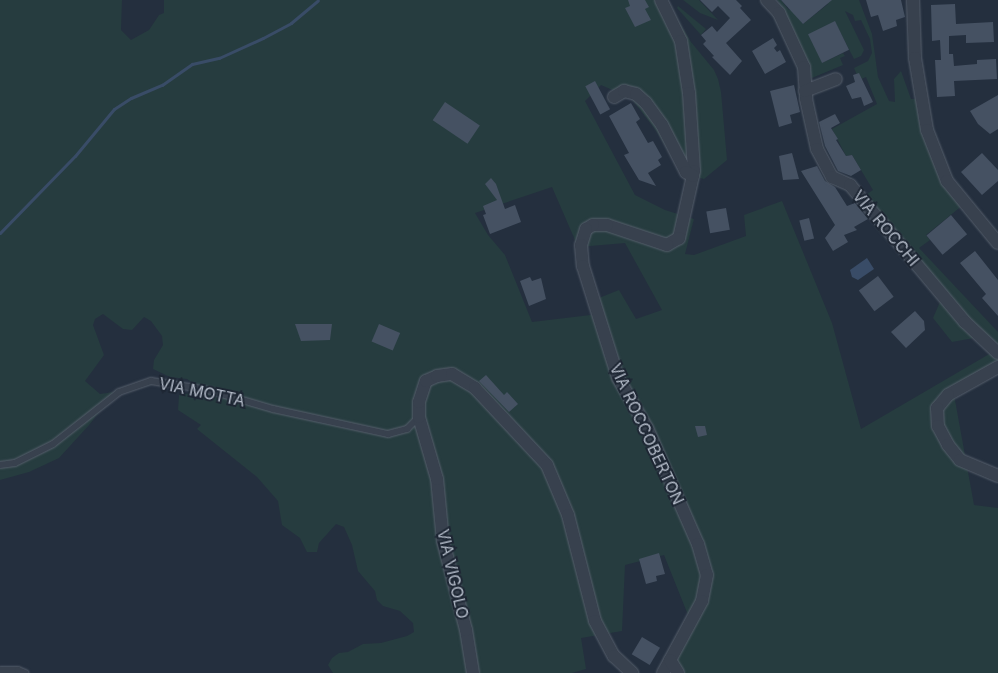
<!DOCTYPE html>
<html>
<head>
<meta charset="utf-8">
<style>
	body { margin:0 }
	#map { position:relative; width:998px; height:673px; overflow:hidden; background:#242f3e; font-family:Inter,sans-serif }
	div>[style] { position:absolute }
	.green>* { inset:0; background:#263c3f }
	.water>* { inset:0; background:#394c67 }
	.stream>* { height:3px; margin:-1.5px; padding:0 1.5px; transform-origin:1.5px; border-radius:1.5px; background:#394c67 }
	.building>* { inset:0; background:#455162; transform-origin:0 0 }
	.roads { filter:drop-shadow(0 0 1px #565f6c) drop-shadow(0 0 1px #565f6c) }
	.lane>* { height:6px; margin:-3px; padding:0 3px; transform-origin:3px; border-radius:3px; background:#38414e }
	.street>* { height:12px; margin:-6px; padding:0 6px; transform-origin:6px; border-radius:6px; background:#38414e }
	span { translate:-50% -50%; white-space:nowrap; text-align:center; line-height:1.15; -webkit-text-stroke:4px #1d2633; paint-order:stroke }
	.street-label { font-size:16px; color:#b4bcc9 }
</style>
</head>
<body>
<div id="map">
	<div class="green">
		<i style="clip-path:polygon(evenodd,0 0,122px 0,121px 30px,131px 40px,149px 30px,159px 15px,164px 13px,164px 0,666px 0,691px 42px,714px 70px,718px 79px,721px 92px,727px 160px,704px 179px,693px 176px,679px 168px,655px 129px,631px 98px,601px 85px,585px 101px,635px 195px,665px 210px,694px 219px,685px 254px,694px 255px,746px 236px,744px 215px,782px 201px,832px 323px,861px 429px,991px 353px,974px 338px,952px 342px,933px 318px,940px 302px,880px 216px,867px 194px,873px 190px,852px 155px,846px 156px,832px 129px,877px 104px,866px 77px,859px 80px,854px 68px,868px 61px,872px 53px,870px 39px,861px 20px,855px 21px,853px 15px,845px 11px,864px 50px,861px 56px,854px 59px,835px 22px,822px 63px,843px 53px,845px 56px,840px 58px,843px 65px,812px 78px,794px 31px,777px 5px,779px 3px,777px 0,781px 0,789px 10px,791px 9px,803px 24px,828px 4px,825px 0,859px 0,872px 34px,878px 77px,889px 101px,895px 102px,894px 79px,901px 71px,911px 99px,921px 99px,963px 205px,926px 235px,930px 240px,919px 248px,998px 332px,998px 361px,953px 389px,974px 505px,998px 508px,998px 673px,680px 673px,675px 665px,692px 625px,664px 555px,625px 565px,622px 631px,581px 638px,586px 669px,572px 673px,333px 673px,328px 665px,332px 658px,339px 653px,348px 652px,363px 644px,381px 643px,407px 636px,414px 632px,413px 623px,400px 611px,383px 606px,377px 600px,375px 591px,358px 571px,352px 545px,344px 527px,336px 524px,319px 543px,317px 552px,307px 552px,300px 538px,282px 525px,278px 501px,257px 477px,197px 429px,201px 425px,178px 410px,179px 395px,198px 392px,194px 384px,187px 379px,170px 377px,153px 369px,154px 360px,163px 345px,162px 336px,151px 321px,144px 317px,132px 330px,123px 329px,103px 314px,95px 319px,93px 325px,104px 355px,85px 381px,100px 394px,114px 392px,90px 424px,59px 458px,29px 472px,0 480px,0 0,552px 187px,578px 247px,625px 243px,662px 310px,636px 319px,619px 290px,599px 298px,599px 314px,532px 322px,505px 255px,488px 235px,475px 213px,552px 187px)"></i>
		<i style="clip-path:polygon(683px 0,699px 0,718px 20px,700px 13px)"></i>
		<i style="clip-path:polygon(678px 6px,706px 29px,701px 35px,677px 8px)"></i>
	</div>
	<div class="water">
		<i style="clip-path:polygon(867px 258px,874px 269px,858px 280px,852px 277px,850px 270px)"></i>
	</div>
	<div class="stream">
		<i style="left:0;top:233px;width:107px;rotate:-45.8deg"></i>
		<i style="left:75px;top:156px;width:61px;rotate:-50.3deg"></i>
		<i style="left:114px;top:109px;width:20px;rotate:-33deg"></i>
		<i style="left:131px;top:98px;width:34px;rotate:-23deg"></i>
		<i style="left:162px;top:85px;width:37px;rotate:-35deg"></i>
		<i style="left:192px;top:64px;width:28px;rotate:-13deg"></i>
		<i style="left:219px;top:58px;width:48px;rotate:-24.4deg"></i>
		<i style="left:263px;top:38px;width:32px;rotate:-28deg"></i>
		<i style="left:291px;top:23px;width:35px;rotate:-40deg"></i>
	</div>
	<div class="building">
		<i style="clip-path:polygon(628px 0,645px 0,649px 7px,645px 9px,651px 20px,635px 27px,625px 8px,630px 6px)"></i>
		<i style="clip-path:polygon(700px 0,736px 0,742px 6px,740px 8px,751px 20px,726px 43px,742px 61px,730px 75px,712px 57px,714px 56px,703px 44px,706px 41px,701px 35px,712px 26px,717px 32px,730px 18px,718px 6px,712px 12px)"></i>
		<i style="clip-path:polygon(781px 0,832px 0,803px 24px)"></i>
		<i style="clip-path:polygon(866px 0,901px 0,905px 17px,896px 20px,897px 26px,883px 31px,878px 15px,871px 17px)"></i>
		<i style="clip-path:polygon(955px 4px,956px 24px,993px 22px,994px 42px,966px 43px,966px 35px,949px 36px,949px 54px,953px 54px,954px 66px,977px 64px,977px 60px,996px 59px,997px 79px,954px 81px,955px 96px,937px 97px,935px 60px,941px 60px,940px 40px,932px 41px,931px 5px)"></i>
		<i style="left:835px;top:21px;width:32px;height:30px;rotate:64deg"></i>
		<i style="clip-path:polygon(773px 38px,777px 45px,774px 48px,777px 52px,780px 50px,786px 62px,765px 74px,752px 51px)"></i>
		<i style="clip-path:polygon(859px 73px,873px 102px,864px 106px,861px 97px,852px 99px,846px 86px,855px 82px,853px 75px)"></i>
		<i style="left:595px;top:81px;width:32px;height:11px;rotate:62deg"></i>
		<i style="clip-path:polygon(794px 85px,800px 112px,790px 115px,792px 123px,779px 127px,770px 91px)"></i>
		<i style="clip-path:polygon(998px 95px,998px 129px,990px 134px,978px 124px,970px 111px)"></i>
		<i style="left:445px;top:102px;width:42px;height:22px;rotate:34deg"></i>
		<i style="clip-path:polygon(631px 103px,640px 119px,636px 122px,648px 143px,653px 141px,662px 157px,658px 160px,661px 165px,648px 173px,656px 186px,639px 180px,624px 155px,629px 153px,609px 116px)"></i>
		<i style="clip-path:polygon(835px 114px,840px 123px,831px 128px,838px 139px,836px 140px,846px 156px,852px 155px,861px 170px,851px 176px,838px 171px,825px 146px,819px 122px)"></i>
		<i style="clip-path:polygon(792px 153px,799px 179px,783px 180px,779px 156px)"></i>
		<i style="clip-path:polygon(982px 153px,998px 170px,998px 181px,982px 195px,961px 172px)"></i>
		<i style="clip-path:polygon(817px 166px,825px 181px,835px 187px,847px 206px,855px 203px,868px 219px,854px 227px,857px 230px,844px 235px,848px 242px,833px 251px,825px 238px,835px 225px,801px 171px)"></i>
		<i style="clip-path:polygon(491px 178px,496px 184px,505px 209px,515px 205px,521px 222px,490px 234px,483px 215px,486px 214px,483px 206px,497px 200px,485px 184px)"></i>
		<i style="left:726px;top:208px;width:22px;height:20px;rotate:80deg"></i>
		<i style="left:951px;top:215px;width:25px;height:32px;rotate:50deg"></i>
		<i style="left:809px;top:218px;width:21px;height:10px;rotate:76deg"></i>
		<i style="clip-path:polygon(975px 251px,998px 280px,998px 316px,982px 298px,986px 294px,960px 263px)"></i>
		<i style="left:878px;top:276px;width:26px;height:24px;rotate:53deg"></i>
		<i style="clip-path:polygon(530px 277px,532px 281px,541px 278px,546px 299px,529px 306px,520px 281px)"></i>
		<i style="clip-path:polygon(915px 311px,924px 321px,925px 330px,906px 348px,891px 332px)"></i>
		<i style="clip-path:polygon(295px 324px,332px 324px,330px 340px,301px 341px)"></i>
		<i style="left:379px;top:324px;width:23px;height:19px;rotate:23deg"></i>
		<i style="clip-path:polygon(486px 375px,504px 395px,507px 392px,518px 404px,509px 412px,479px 381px)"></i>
		<i style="clip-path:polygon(695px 426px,705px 426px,707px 435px,698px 437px)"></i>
		<i style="clip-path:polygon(659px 553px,665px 574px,656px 576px,657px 581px,646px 584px,639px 559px)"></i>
		<i style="left:642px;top:637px;width:21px;height:20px;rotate:31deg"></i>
	</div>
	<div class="roads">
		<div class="lane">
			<i style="left:0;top:465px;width:15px;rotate:-8deg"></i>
			<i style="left:15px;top:463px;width:42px;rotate:-26.6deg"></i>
			<i style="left:53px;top:444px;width:84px;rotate:-38.2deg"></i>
			<i style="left:119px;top:392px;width:34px;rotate:-19deg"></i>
			<i style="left:151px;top:381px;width:58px;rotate:9deg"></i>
			<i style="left:208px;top:390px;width:68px;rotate:16.3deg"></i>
			<i style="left:273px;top:409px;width:118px;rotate:12.3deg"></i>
			<i style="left:388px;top:434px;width:20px;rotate:-15deg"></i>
			<i style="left:407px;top:429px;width:17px;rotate:-45deg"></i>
			<i style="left:0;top:670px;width:18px"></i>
			<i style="left:18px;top:670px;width:8px;rotate:23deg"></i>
		</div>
		<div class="street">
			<i style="left:661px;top:0;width:46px;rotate:64deg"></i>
			<i style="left:681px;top:41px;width:53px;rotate:81.3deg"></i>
			<i style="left:689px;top:93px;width:78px;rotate:86.3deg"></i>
			<i style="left:694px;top:171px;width:69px;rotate:102.6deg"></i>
			<i style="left:679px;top:238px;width:14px;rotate:150deg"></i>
			<i style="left:667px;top:245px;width:63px;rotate:-161.6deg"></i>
			<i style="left:607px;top:225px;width:14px;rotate:180deg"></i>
			<i style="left:593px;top:225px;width:8px;rotate:150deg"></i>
			<i style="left:586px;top:229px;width:17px;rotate:107deg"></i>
			<i style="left:581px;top:245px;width:21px;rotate:85deg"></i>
			<i style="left:583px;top:266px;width:117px;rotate:72.6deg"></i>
			<i style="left:618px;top:378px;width:58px;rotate:59.9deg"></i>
			<i style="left:647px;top:428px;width:127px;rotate:66.3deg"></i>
			<i style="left:698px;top:544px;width:32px;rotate:74deg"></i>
			<i style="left:707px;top:575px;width:26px;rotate:101deg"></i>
			<i style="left:702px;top:601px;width:82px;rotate:118.4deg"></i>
			<i style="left:767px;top:0;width:18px;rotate:47deg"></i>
			<i style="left:779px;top:13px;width:60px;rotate:65.2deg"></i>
			<i style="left:804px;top:67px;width:32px;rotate:86deg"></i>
			<i style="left:806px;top:99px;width:51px;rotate:77.6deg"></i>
			<i style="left:817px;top:149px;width:32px;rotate:62deg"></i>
			<i style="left:832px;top:177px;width:20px;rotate:24deg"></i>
			<i style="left:850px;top:185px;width:179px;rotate:50deg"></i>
			<i style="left:965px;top:322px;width:45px;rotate:43.2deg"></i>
			<i style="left:913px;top:0;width:58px;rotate:88deg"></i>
			<i style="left:915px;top:58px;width:73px;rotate:80.5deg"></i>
			<i style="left:927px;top:130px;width:55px;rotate:68.6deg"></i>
			<i style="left:947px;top:181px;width:80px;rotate:50.6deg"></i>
			<i style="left:805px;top:91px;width:33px;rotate:-21deg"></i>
			<i style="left:614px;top:97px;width:12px;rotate:-31deg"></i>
			<i style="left:624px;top:91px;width:12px;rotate:14deg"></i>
			<i style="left:636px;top:94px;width:13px;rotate:42deg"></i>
			<i style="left:646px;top:103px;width:27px;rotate:54deg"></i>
			<i style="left:662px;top:125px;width:53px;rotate:62.9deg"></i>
			<i style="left:686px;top:172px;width:8px;rotate:30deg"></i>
			<i style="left:998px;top:367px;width:57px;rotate:150.8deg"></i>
			<i style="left:948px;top:395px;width:17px;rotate:130deg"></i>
			<i style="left:937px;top:408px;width:18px;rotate:87deg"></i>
			<i style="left:938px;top:426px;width:21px;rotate:62deg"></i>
			<i style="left:948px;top:445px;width:19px;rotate:51deg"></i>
			<i style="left:960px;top:460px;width:41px;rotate:22.8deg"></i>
			<i style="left:670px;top:660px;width:15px;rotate:58deg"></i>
			<i style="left:473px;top:673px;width:44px;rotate:-99.2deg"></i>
			<i style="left:466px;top:630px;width:92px;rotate:-104.5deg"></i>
			<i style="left:443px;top:541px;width:62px;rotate:-95.5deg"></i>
			<i style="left:437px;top:479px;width:65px;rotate:-106.2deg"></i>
			<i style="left:419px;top:417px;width:15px;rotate:-90deg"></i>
			<i style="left:419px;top:402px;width:22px;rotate:-72deg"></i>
			<i style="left:426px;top:381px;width:12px;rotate:-24deg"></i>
			<i style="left:437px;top:376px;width:15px;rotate:-8deg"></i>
			<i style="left:452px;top:374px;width:27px;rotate:31deg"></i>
			<i style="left:475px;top:388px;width:105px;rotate:46.9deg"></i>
			<i style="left:547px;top:465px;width:54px;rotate:67.2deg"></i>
			<i style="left:568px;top:515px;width:109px;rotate:75.7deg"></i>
			<i style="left:595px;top:621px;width:40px;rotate:62deg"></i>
			<i style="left:614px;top:656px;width:25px;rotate:43deg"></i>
		</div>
	</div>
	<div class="street-label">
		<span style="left:886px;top:228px;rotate:50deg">VIA ROCCHI</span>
		<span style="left:202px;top:392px;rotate:12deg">VIA MOTTA</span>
		<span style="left:647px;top:434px;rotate:65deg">VIA ROCCOBERTON</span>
		<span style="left:453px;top:574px;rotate:77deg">VIA VIGOLO</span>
	</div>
</div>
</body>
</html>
